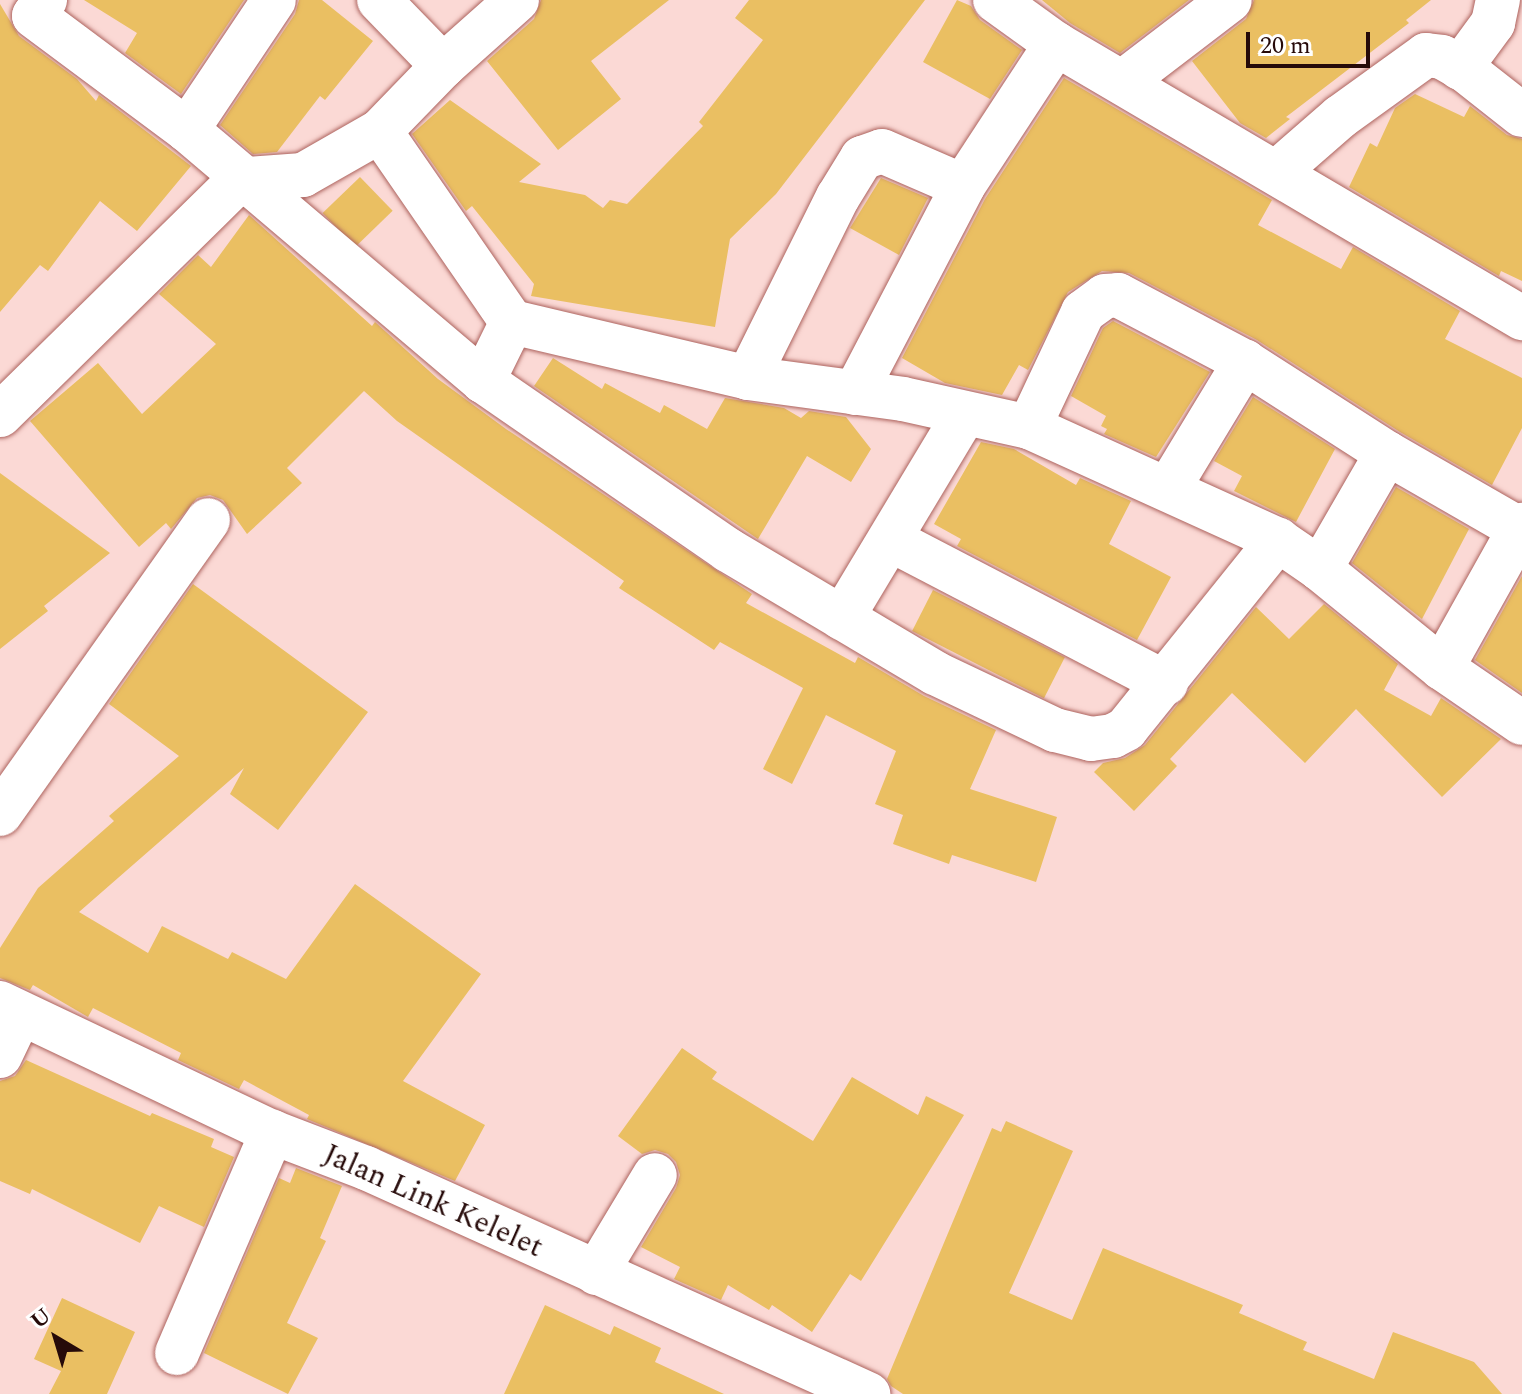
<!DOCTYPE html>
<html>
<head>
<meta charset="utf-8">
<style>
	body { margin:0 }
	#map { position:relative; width:1522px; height:1394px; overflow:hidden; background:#fbd9d5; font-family:Spectral,serif }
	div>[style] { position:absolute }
	.building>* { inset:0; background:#eabf62; transform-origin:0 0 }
	.roads { filter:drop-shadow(0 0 2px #ad635e) drop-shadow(0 0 2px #ad635e) }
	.minor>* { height:44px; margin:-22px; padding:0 22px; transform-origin:22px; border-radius:22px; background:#fff }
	span { translate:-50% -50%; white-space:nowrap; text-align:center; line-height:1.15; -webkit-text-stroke:6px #fff; paint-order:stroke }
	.street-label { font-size:30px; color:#260a09 }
	.north { position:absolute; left:16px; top:1298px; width:80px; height:80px; -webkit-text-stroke:6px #fff; paint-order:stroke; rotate:322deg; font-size:22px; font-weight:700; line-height:32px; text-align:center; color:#260a09 }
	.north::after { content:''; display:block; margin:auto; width:28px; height:36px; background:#260a09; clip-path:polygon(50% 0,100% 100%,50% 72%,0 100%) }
	.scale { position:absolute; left:1246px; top:32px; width:124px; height:36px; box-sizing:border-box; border:4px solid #260a09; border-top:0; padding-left:10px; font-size:24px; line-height:28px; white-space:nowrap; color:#260a09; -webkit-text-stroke:6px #fff; paint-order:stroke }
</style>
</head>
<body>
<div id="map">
	<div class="building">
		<i style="clip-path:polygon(84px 0,244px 0,181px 94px,125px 53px,137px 33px)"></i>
		<i style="clip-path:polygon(299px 0,322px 0,373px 41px,325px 100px,320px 96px,277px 152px,253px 154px,220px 125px,295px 14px)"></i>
		<i style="clip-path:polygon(541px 0,669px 0,591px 61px,621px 99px,558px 150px,487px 61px,534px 19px)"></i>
		<i style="clip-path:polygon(749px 0,925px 0,776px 194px,730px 239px,715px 327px,531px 296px,534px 284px,472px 206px,466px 211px,412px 134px,450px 100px,541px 164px,519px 182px,585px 195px,603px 208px,610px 200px,627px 204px,703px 126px,699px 122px,763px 40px,735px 18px)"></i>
		<i style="clip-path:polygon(957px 0,971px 6px,980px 20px,1022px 50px,990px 99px,923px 62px)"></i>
		<i style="clip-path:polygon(1042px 0,1189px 0,1120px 53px,1070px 23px)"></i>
		<i style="clip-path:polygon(1254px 0,1431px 0,1406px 20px,1409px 23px,1286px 117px,1290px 119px,1266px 138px,1240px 123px,1192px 61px,1246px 19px)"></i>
		<i style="clip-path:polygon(0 4px,19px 36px,77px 79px,96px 101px,99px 95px,191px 166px,137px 231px,100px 201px,48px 271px,40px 265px,0 312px)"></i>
		<i style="clip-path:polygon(1064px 78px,1272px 200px,1258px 225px,1341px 269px,1353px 247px,1460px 311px,1445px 339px,1522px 378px,1522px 428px,1492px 485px,1400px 432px,1257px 340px,1129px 273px,1102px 271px,1068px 292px,1028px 370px,1019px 365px,1002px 395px,945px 383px,902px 358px,985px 199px)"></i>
		<i style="clip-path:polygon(1415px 94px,1464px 117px,1470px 106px,1507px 135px,1522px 139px,1522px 281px,1501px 271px,1499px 276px,1349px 187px,1370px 143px,1377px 147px,1395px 108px)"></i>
		<i style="left:360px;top:177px;width:47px;height:52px;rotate:46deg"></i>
		<i style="clip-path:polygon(881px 178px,928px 198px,899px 255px,850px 228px)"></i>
		<i style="clip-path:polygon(249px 215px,372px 326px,375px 322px,438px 379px,506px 429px,752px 594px,746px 603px,855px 663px,858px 657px,924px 696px,996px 730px,970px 789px,1057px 817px,1036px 882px,952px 855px,949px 864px,893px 844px,903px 815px,875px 804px,896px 751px,826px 715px,792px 784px,763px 769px,803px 688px,720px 642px,714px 650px,619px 588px,624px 581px,397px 421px,364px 391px,287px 468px,302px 483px,247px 534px,223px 500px,210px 495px,197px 498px,171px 529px,166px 523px,139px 547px,30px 421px,98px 363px,142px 414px,216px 344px,159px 294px,198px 255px,211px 267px)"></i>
		<i style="clip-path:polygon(1113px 321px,1210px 372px,1156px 457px,1104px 434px,1107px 429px,1101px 426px,1106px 416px,1071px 396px,1103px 328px)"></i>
		<i style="clip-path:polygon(553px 358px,602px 389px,605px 383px,660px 413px,664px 405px,707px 429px,725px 398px,784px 408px,801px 418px,809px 411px,846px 417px,871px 449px,851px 482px,807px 456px,758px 539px,534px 386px)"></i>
		<i style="clip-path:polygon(1253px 397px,1335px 449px,1296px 522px,1234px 491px,1242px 476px,1214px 461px)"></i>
		<i style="clip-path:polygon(981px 442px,1014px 449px,1076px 485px,1080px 478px,1131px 501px,1109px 544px,1171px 577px,1137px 640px,957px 546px,961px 539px,934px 524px)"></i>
		<i style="clip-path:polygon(0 473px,110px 553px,44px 606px,48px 611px,0 649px)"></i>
		<i style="clip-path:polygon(1396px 487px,1469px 529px,1422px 619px,1352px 563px)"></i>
		<i style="clip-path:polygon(1522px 576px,1522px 693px,1475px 660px)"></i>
		<i style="clip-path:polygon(193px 584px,368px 712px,278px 830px,230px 794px,244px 768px,79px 912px,148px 953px,162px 926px,228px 959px,232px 952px,286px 979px,355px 884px,481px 974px,403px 1081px,485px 1125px,455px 1181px,307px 1119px,309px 1115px,244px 1080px,239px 1089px,178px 1060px,181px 1053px,93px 1008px,88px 1017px,33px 985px,30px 990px,0 978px,0 948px,38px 888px,114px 821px,109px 816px,179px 756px,109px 704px)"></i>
		<i style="left:933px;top:590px;width:148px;height:46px;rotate:27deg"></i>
		<i style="clip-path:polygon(1324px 604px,1398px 664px,1384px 690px,1431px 716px,1441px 698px,1501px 739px,1442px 797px,1356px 709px,1305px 763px,1232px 693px,1170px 759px,1177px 766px,1134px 811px,1094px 772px,1103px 763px,1125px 758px,1145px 745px,1256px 607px,1289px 639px)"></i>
		<i style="clip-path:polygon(682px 1048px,717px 1072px,712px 1079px,813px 1141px,852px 1077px,918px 1115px,926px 1096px,964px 1115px,861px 1281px,850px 1274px,812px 1332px,772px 1305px,769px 1310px,728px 1285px,721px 1300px,674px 1279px,680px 1267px,641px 1247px,676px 1188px,680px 1175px,676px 1162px,668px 1154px,655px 1150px,642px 1154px,618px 1136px)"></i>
		<i style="clip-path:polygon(26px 1060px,150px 1116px,152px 1113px,214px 1139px,211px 1147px,234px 1157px,204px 1227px,159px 1206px,140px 1243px,32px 1189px,30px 1194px,0 1181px,0 1081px,15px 1076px)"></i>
		<i style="clip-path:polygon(1006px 1121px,1073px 1151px,1009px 1293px,1072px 1320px,1103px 1248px,1243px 1305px,1239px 1313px,1307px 1342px,1303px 1350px,1374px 1379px,1393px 1332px,1474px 1362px,1502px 1394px,903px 1394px,891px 1386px,887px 1379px,992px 1128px,1001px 1132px)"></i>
		<i style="clip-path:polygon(296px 1168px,342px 1186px,320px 1238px,326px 1241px,287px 1323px,318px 1338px,288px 1394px,204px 1353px,279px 1178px,290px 1183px)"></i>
		<i style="clip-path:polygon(62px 1298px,135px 1332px,107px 1394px,49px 1394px,61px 1371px,34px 1359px)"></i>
		<i style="clip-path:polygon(545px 1305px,610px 1335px,614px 1326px,661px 1348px,655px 1362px,724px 1394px,504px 1394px)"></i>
	</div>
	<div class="roads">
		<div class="minor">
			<i style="left:45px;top:0;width:19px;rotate:125deg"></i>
			<i style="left:34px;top:16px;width:191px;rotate:36.7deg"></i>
			<i style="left:187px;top:130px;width:156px;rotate:-56.2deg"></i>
			<i style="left:379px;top:0;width:92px;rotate:45.9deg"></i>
			<i style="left:995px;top:0;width:75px;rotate:35.8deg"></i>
			<i style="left:1056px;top:44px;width:541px;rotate:30.45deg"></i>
			<i style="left:1460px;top:68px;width:56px;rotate:-53.7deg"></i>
			<i style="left:1493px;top:23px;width:24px;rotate:-78deg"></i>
			<i style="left:1124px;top:81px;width:133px;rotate:-37.4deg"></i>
			<i style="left:187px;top:130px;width:388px;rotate:40.3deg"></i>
			<i style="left:380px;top:131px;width:232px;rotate:55.4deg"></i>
			<i style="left:512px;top:322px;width:243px;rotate:13.3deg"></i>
			<i style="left:748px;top:378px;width:156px;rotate:7.7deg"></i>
			<i style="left:903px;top:399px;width:129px;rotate:12.5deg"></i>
			<i style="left:1029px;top:427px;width:273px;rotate:24.4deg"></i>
			<i style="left:1278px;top:540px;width:51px;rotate:34.6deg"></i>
			<i style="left:1320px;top:569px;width:157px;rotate:39.1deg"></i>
			<i style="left:1442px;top:668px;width:97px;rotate:34.5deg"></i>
			<i style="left:1277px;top:172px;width:84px;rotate:-41.1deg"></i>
			<i style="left:1340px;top:117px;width:106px;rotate:-35.8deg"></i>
			<i style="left:1426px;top:55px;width:16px;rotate:7deg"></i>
			<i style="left:1442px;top:57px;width:28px;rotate:30deg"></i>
			<i style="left:1466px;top:71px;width:71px;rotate:38.2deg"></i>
			<i style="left:512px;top:322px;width:66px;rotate:116.2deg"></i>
			<i style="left:483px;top:381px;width:298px;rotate:34.6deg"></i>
			<i style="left:728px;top:550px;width:241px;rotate:30.7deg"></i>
			<i style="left:935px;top:673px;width:133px;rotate:25.4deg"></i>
			<i style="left:1055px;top:730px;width:37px;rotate:14deg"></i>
			<i style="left:1091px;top:739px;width:22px;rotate:-8deg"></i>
			<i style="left:1113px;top:736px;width:15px;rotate:-28deg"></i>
			<i style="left:1126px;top:729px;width:243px;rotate:-51.2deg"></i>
			<i style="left:748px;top:378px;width:202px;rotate:-63.6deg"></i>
			<i style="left:838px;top:197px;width:46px;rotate:-58.4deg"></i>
			<i style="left:862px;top:158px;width:21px;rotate:-19deg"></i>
			<i style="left:882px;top:151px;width:88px;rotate:23.4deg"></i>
			<i style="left:855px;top:393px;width:233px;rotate:-62.4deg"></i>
			<i style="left:963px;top:186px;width:170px;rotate:-56.8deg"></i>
			<i style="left:0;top:415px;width:324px;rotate:-44.5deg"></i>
			<i style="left:231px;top:188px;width:19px;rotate:-28deg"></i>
			<i style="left:248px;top:179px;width:55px;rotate:-4.2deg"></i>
			<i style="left:303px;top:175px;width:89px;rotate:-29.7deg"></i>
			<i style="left:380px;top:131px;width:91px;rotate:-45.9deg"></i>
			<i style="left:443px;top:66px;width:99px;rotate:-41.7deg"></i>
			<i style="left:1029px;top:427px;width:127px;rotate:-64.8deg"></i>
			<i style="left:1083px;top:312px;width:27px;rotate:-36deg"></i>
			<i style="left:1105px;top:296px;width:13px;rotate:-4deg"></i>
			<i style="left:1118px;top:295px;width:144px;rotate:27.8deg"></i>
			<i style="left:1245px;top:362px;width:169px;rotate:32.7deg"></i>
			<i style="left:1387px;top:453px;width:152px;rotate:29.9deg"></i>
			<i style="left:1168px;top:489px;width:149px;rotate:-58.8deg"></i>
			<i style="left:891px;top:540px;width:310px;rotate:27.5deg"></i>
			<i style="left:1320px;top:569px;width:134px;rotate:-60deg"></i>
			<i style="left:842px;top:618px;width:237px;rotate:-59deg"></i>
			<i style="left:1442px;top:668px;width:164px;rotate:-60.8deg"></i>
			<i style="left:0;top:814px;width:360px;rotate:-54.7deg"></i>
			<i style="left:0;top:1003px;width:301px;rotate:25.4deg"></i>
			<i style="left:272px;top:1132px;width:101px;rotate:21deg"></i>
			<i style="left:366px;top:1168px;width:551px;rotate:24.24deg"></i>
			<i style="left:0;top:1056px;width:47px;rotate:-64.5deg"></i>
			<i style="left:596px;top:1273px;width:114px;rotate:-59deg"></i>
			<i style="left:177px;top:1353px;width:241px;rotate:-66.7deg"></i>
		</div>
	</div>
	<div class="street-label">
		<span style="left:433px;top:1201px;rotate:24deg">Jalan Link Kelelet</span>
	</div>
	<div class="north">U</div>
	<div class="scale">20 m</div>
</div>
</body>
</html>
